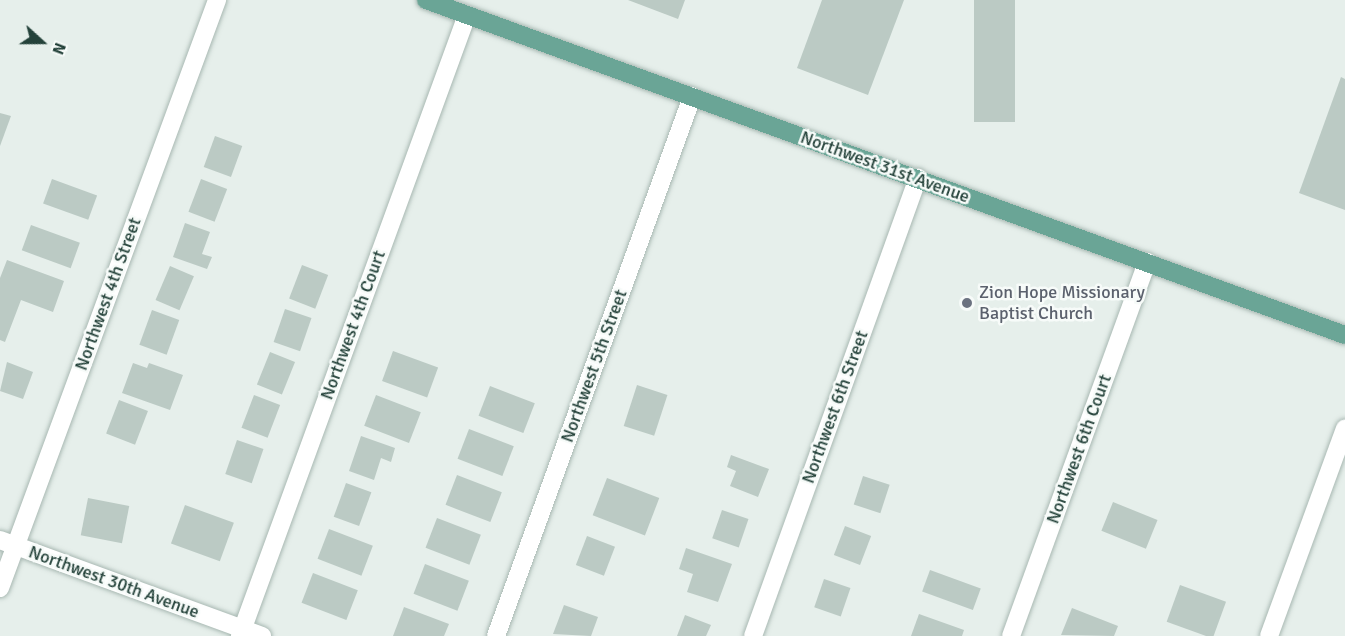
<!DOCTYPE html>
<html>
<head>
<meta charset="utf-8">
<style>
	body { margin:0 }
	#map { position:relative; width:1345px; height:636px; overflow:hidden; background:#e6efeb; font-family:Signika,sans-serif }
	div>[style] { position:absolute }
	.building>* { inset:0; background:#bbcac4; transform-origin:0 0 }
	.roads { filter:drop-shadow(0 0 2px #a8b8b2) drop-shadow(0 0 2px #a8b8b2) }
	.street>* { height:18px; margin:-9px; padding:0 9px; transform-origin:9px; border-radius:9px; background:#fff }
	.primary>* { height:18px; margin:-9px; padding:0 9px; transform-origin:9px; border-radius:9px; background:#6aa596 }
	.dots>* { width:16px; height:16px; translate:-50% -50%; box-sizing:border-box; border:3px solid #f7fbf9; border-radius:50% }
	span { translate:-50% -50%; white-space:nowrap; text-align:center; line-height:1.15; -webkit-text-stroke:5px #f7fbf9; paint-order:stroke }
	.street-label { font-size:18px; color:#24423a }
	.worship-label { font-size:18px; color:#5b616d }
	.left { translate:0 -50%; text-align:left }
	.north { position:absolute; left:12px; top:12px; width:60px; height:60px; -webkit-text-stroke:4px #f7fbf9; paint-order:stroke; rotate:111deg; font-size:16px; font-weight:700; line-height:24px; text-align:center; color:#24423a }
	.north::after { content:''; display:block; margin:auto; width:21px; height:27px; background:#24423a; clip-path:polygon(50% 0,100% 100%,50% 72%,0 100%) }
</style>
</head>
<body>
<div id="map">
	<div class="building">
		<i style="clip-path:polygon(628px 0,685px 0,678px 19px)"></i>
		<i style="clip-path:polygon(822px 0,904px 0,868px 95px,797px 68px)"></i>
		<i style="left:974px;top:0;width:41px;height:122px"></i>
		<i style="clip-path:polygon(1341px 77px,1345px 79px,1345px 210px,1299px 193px)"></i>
		<i style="clip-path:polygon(0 113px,11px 116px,0 146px)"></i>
		<i style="left:215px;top:136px;width:29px;height:33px;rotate:20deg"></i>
		<i style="left:52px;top:179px;width:48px;height:26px;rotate:20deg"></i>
		<i style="left:201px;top:179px;width:28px;height:35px;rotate:21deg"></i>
		<i style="clip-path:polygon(185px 223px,210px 232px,202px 254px,212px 257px,207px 269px,173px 257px)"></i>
		<i style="left:31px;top:225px;width:52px;height:27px;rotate:20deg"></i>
		<i style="clip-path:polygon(7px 260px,64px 281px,53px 312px,21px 300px,5px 342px,0 340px,0 278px)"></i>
		<i style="left:302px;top:265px;width:28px;height:36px;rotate:21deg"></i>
		<i style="left:170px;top:266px;width:26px;height:37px;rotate:23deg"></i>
		<i style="left:285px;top:309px;width:28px;height:35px;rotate:19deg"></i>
		<i style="left:152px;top:310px;width:29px;height:37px;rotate:20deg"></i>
		<i style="left:393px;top:351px;width:48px;height:32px;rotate:20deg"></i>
		<i style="left:270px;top:352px;width:27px;height:35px;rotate:22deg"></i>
		<i style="clip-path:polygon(7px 362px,33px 372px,23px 399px,0 391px)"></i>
		<i style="clip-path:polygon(133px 363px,147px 368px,149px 363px,183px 375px,170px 410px,122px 393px)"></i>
		<i style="left:637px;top:385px;width:32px;height:43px;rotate:18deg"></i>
		<i style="left:490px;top:386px;width:48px;height:32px;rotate:21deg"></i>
		<i style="left:254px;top:395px;width:28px;height:35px;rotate:21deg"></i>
		<i style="left:376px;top:395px;width:48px;height:33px;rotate:21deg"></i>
		<i style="left:119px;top:400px;width:31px;height:36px;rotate:21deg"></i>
		<i style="left:469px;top:429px;width:48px;height:32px;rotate:21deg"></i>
		<i style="clip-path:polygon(361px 436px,395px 448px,391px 462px,381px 458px,374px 480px,349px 471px)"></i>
		<i style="left:237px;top:440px;width:28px;height:36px;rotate:19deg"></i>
		<i style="clip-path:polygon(731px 455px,769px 469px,758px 497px,730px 486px,736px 471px,727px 467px)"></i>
		<i style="left:457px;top:475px;width:48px;height:32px;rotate:21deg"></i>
		<i style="left:863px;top:476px;width:28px;height:30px;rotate:18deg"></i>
		<i style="left:607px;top:478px;width:56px;height:40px;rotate:21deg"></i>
		<i style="left:346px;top:483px;width:27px;height:36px;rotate:20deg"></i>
		<i style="left:88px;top:498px;width:42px;height:38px;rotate:11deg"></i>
		<i style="left:1113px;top:502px;width:48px;height:31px;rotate:22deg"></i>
		<i style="left:185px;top:505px;width:52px;height:41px;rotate:20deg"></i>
		<i style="left:722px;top:510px;width:28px;height:30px;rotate:19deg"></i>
		<i style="left:437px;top:518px;width:47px;height:32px;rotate:21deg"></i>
		<i style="left:845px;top:526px;width:28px;height:31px;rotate:21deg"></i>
		<i style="left:329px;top:529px;width:47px;height:32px;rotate:21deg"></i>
		<i style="left:587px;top:536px;width:30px;height:31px;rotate:21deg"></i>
		<i style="clip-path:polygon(686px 548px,732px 564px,718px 602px,687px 592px,693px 574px,679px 569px)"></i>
		<i style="left:425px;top:564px;width:47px;height:32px;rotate:21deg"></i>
		<i style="left:930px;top:570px;width:54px;height:23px;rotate:20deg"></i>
		<i style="left:313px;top:573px;width:48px;height:32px;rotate:21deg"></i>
		<i style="left:824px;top:579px;width:28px;height:30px;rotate:19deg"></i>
		<i style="left:1180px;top:585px;width:49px;height:39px;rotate:20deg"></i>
		<i style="clip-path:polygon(564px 605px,598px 617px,591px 636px,553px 634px)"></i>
		<i style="clip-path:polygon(404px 607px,449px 624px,444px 636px,393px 636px)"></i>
		<i style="clip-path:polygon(1072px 608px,1118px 626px,1114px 636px,1061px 635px)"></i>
		<i style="clip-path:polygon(919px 614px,964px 630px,962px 636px,911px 636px)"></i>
		<i style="clip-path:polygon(685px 615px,711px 625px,706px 636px,677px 636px)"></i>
	</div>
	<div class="roads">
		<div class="street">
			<i style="left:0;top:540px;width:279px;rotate:20.1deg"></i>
			<i style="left:0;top:588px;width:627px;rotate:-69.74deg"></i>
			<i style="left:240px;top:636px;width:661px;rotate:-69.92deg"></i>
			<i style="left:496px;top:636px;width:574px;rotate:-70.02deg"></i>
			<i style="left:753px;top:636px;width:487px;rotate:-70.2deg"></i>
			<i style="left:1011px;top:636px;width:398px;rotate:-70deg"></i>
			<i style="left:1269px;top:636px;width:221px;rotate:-69.9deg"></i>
		</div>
		<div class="primary">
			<i style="left:426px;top:0;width:978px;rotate:20.03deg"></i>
		</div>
	</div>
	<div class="dots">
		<i style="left:967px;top:303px;background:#6b7280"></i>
	</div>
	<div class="street-label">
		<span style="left:885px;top:167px;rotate:20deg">Northwest 31st Avenue</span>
		<span style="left:108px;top:294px;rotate:-70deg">Northwest 4th Street</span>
		<span style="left:353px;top:325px;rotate:-70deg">Northwest 4th Court</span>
		<span style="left:594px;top:366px;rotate:-70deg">Northwest 5th Street</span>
		<span style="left:835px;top:407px;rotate:-70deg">Northwest 6th Street</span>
		<span style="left:1079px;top:449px;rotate:-70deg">Northwest 6th Court</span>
		<span style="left:114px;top:582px;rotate:20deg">Northwest 30th Avenue</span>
	</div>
	<div class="worship-label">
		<span class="left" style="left:979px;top:303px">Zion Hope Missionary<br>Baptist Church</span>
	</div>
	<div class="north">N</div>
</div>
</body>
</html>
